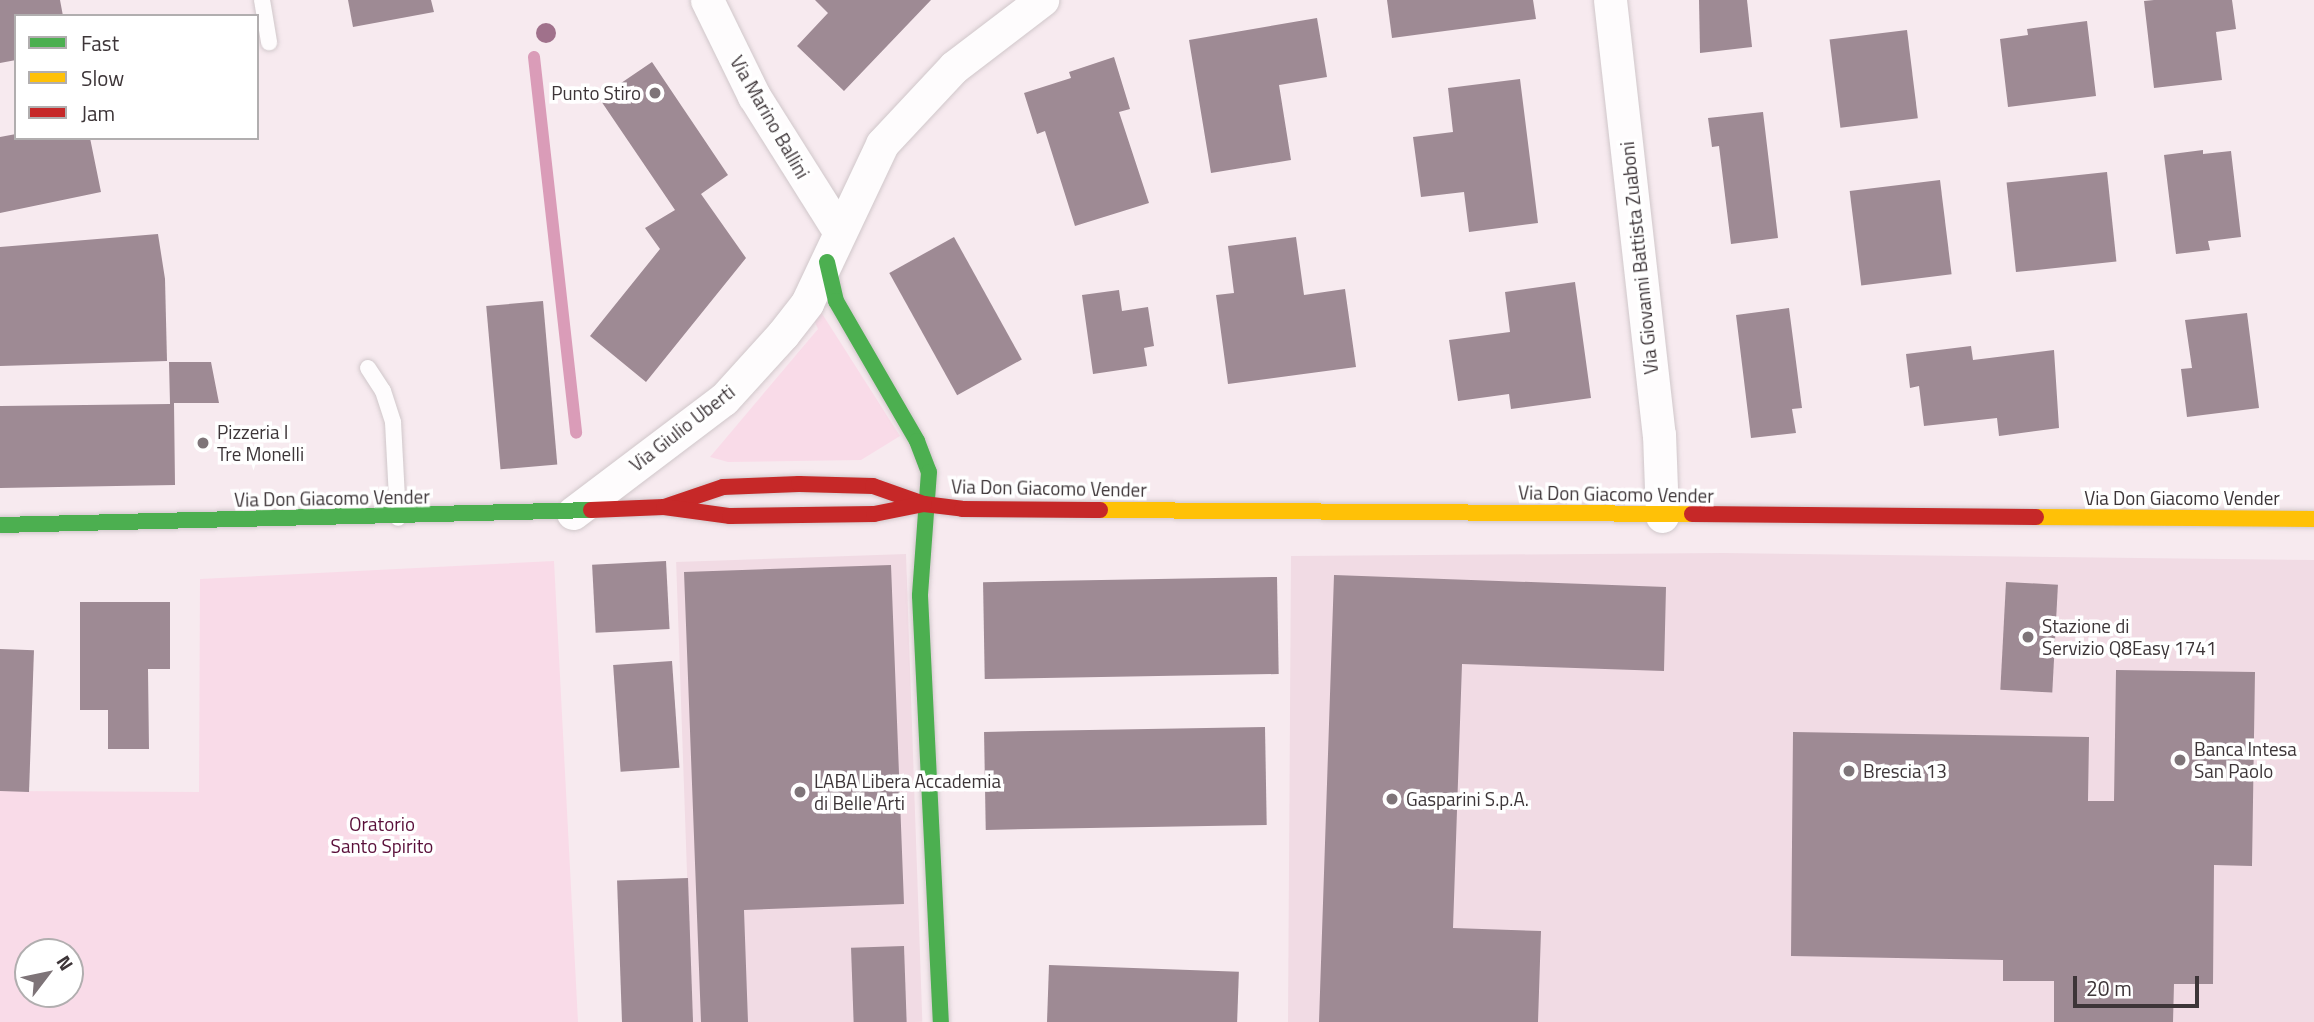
<!DOCTYPE html>
<html>
<head>
<meta charset="utf-8">
<style>
	body { margin:0 }
	#map { position:relative; width:2314px; height:1022px; overflow:hidden; background:#f7eaef; font-family:"Titillium Web",sans-serif }
	div>[style] { position:absolute }
	.built>* { inset:0; background:#f1dbe4; transform-origin:0 0 }
	.green>* { inset:0; background:#f9dbe8 }
	.stream>* { height:12px; margin:-6px; padding:0 6px; transform-origin:6px; border-radius:6px; background:#da9cb8 }
	.building>* { inset:0; background:#9e8a94; transform-origin:0 0 }
	.roads { filter:drop-shadow(0 0 2px #d0c7ca) drop-shadow(0 0 2px #d0c7ca) }
	.lane>* { height:16px; margin:-8px; padding:0 8px; transform-origin:8px; border-radius:8px; background:#fefcfd }
	.street>* { height:33px; margin:-16.5px; padding:0 16.5px; transform-origin:16.5px; border-radius:16.5px; background:#fefcfd }
	.fast>* { height:16px; margin:-8px; padding:0 8px; transform-origin:8px; border-radius:8px; background:#4caf50 }
	.slow>* { height:16px; margin:-8px; padding:0 8px; transform-origin:8px; border-radius:8px; background:#ffc107 }
	.jam>* { height:16px; margin:-8px; padding:0 8px; transform-origin:8px; border-radius:8px; background:#c62828 }
	.trees>* { width:20px; height:20px; margin:-10px; border-radius:50%; background:#a0718b }
	.dots>* { width:19px; height:19px; translate:-50% -50%; box-sizing:border-box; border:4px solid #fff; border-radius:50% }
	span { translate:-50% -50%; white-space:nowrap; text-align:center; line-height:1.15; -webkit-text-stroke:7px #fff; paint-order:stroke }
	.poi-label { font-size:19px; color:#3d3538 }
	.right { translate:-100% -50%; text-align:right }
	.left { translate:0 -50%; text-align:left }
	.street-label { font-size:19px; color:#3d3538 }
	.park-label { font-size:19px; color:#590e39 }
	.legend { position:absolute; left:14px; top:14px; width:245px; height:126px; box-sizing:border-box; background:#fff; border:2px solid #b1aeaf; margin:0; padding:9px 12px; list-style:none; font-size:21px; color:#3d3538 }
	.legend li { display:flex; align-items:center; gap:14px; height:35px }
	.legend b { width:35px; border:2px solid #b1aeaf }
	.north { position:absolute; left:14px; top:938px; width:70px; height:70px; box-sizing:border-box; background:#fff; border:2px solid #b1aeaf; border-radius:50%; rotate:58deg; font-size:19px; font-weight:700; line-height:28px; text-align:center; color:#3d3538 }
	.north::after { content:''; display:block; margin:auto; width:24px; height:32px; background:#7e7478; clip-path:polygon(50% 0,100% 100%,50% 72%,0 100%) }
	.scale { position:absolute; left:2073px; top:976px; width:126px; height:32px; box-sizing:border-box; border:4px solid #3d3538; border-top:0; padding-left:9px; font-size:21px; line-height:24px; white-space:nowrap; color:#3d3538; -webkit-text-stroke:5px #fff; paint-order:stroke }
</style>
</head>
<body>
<div id="map">
	<div class="built">
		<i style="clip-path:polygon(1723px 553px,2314px 560px,2314px 1022px,1288px 1022px,1291px 556px)"></i>
		<i style="left:906px;top:554px;width:468px;height:230px;rotate:88deg"></i>
	</div>
	<div class="green">
		<i style="clip-path:polygon(821px 312px,900px 436px,861px 460px,728px 462px,710px 457px,818px 329px,814px 320px)"></i>
		<i style="clip-path:polygon(evenodd,554px 561px,578px 1022px,0 1022px,0 791px,199px 792px,200px 579px,554px 561px,70px 952px,70px 994px,28px 994px,28px 952px,70px 952px)"></i>
	</div>
	<div class="stream">
		<i style="left:534px;top:57px;width:378px;rotate:83.6deg"></i>
	</div>
	<div class="building">
		<i style="clip-path:polygon(0 0,60px 0,63px 16px,16px 16px,16px 60px,0 63px)"></i>
		<i style="clip-path:polygon(348px 0,431px 0,434px 12px,353px 27px)"></i>
		<i style="clip-path:polygon(815px 0,931px 0,844px 91px,797px 46px,828px 13px)"></i>
		<i style="clip-path:polygon(1387px 0,1533px 0,1536px 19px,1392px 38px)"></i>
		<i style="clip-path:polygon(1699px 0,1747px 0,1752px 47px,1700px 53px)"></i>
		<i style="clip-path:polygon(2154px 0,2232px 0,2236px 29px,2216px 32px,2222px 80px,2154px 88px,2144px 1px)"></i>
		<i style="clip-path:polygon(1317px 18px,1327px 77px,1279px 85px,1291px 160px,1211px 173px,1189px 40px)"></i>
		<i style="clip-path:polygon(2087px 21px,2096px 96px,2008px 107px,2000px 39px,2028px 35px,2027px 29px)"></i>
		<i style="left:1907px;top:30px;width:89px;height:78px;rotate:83deg"></i>
		<i style="clip-path:polygon(1114px 57px,1130px 109px,1119px 112px,1149px 203px,1075px 226px,1045px 131px,1037px 134px,1024px 93px,1071px 78px,1069px 72px)"></i>
		<i style="clip-path:polygon(652px 62px,728px 175px,701px 194px,746px 258px,646px 382px,590px 336px,660px 249px,645px 228px,675px 210px,599px 98px)"></i>
		<i style="clip-path:polygon(1520px 79px,1538px 223px,1469px 232px,1464px 192px,1421px 197px,1413px 137px,1453px 132px,1448px 88px)"></i>
		<i style="clip-path:polygon(1763px 112px,1778px 238px,1731px 244px,1719px 146px,1712px 147px,1708px 118px)"></i>
		<i style="clip-path:polygon(16px 134px,16px 138px,90px 138px,101px 192px,0 213px,0 137px)"></i>
		<i style="clip-path:polygon(2203px 150px,2203px 154px,2231px 151px,2241px 237px,2208px 241px,2210px 250px,2176px 254px,2164px 155px)"></i>
		<i style="left:2107px;top:172px;width:90px;height:101px;rotate:84deg"></i>
		<i style="left:1940px;top:180px;width:95px;height:91px;rotate:83deg"></i>
		<i style="clip-path:polygon(158px 234px,165px 279px,167px 361px,0 366px,0 247px)"></i>
		<i style="left:954px;top:237px;width:140px;height:74px;rotate:61deg"></i>
		<i style="clip-path:polygon(1296px 237px,1304px 295px,1345px 289px,1356px 367px,1228px 384px,1216px 295px,1234px 293px,1228px 246px)"></i>
		<i style="clip-path:polygon(1575px 282px,1591px 398px,1511px 409px,1509px 394px,1458px 401px,1449px 340px,1510px 332px,1505px 292px)"></i>
		<i style="clip-path:polygon(1119px 290px,1122px 311px,1148px 307px,1154px 346px,1144px 348px,1147px 366px,1093px 374px,1082px 295px)"></i>
		<i style="left:543px;top:301px;width:164px;height:57px;rotate:85deg"></i>
		<i style="clip-path:polygon(1789px 308px,1802px 408px,1792px 409px,1796px 433px,1751px 438px,1736px 315px)"></i>
		<i style="clip-path:polygon(2247px 313px,2259px 408px,2187px 417px,2181px 369px,2192px 368px,2185px 320px)"></i>
		<i style="clip-path:polygon(1971px 346px,1973px 360px,2054px 350px,2059px 428px,1999px 436px,1997px 418px,1924px 426px,1919px 386px,1910px 388px,1906px 354px)"></i>
		<i style="clip-path:polygon(169px 362px,211px 362px,219px 403px,174px 403px,175px 485px,0 488px,0 406px,170px 404px)"></i>
		<i style="left:666px;top:561px;width:68px;height:74px;rotate:87deg"></i>
		<i style="clip-path:polygon(891px 565px,904px 904px,744px 910px,748px 1022px,701px 1022px,684px 572px)"></i>
		<i style="clip-path:polygon(1334px 575px,1666px 587px,1664px 671px,1462px 664px,1453px 928px,1541px 931px,1538px 1022px,1319px 1022px)"></i>
		<i style="left:1277px;top:577px;width:97px;height:294px;rotate:89deg"></i>
		<i style="left:2006px;top:582px;width:52px;height:108px;rotate:3deg"></i>
		<i style="clip-path:polygon(80px 602px,170px 602px,170px 669px,148px 669px,149px 749px,108px 749px,108px 710px,80px 710px)"></i>
		<i style="left:0;top:649px;width:34px;height:142px;rotate:2deg"></i>
		<i style="left:672px;top:661px;width:107px;height:59px;rotate:86deg"></i>
		<i style="clip-path:polygon(2116px 670px,2255px 672px,2252px 866px,2214px 865px,2213px 984px,2174px 984px,2173px 1022px,2054px 1022px,2054px 981px,2003px 981px,2003px 960px,1791px 956px,1793px 732px,2089px 737px,2088px 801px,2114px 801px)"></i>
		<i style="left:1265px;top:727px;width:98px;height:281px;rotate:89deg"></i>
		<i style="left:688px;top:878px;width:144px;height:71px;rotate:88deg"></i>
		<i style="left:904px;top:946px;width:76px;height:53px;rotate:88deg"></i>
		<i style="left:1049px;top:965px;width:190px;height:57px;rotate:2deg"></i>
	</div>
	<div class="roads">
		<div class="lane">
			<i style="left:262px;top:0;width:43px;rotate:80.5deg"></i>
			<i style="left:368px;top:368px;width:27px;rotate:57deg"></i>
			<i style="left:383px;top:391px;width:33px;rotate:72deg"></i>
			<i style="left:393px;top:422px;width:96px;rotate:87deg"></i>
		</div>
		<div class="street">
			<i style="left:707px;top:0;width:107px;rotate:63.9deg"></i>
			<i style="left:754px;top:96px;width:160px;rotate:57.8deg"></i>
			<i style="left:1610px;top:0;width:437px;rotate:83.6deg"></i>
			<i style="left:1659px;top:434px;width:82px;rotate:87.9deg"></i>
			<i style="left:573px;top:513px;width:189px;rotate:-37.1deg"></i>
			<i style="left:724px;top:399px;width:88px;rotate:-47.8deg"></i>
			<i style="left:783px;top:334px;width:39px;rotate:-52deg"></i>
			<i style="left:807px;top:303px;width:176px;rotate:-64.7deg"></i>
			<i style="left:882px;top:144px;width:105px;rotate:-46.9deg"></i>
			<i style="left:954px;top:67px;width:111px;rotate:-37.3deg"></i>
		</div>
		<div class="fast">
			<i style="left:827px;top:262px;width:40px;rotate:77deg"></i>
			<i style="left:836px;top:301px;width:162px;rotate:59.9deg"></i>
			<i style="left:917px;top:441px;width:33px;rotate:69deg"></i>
			<i style="left:929px;top:472px;width:124px;rotate:94.2deg"></i>
			<i style="left:920px;top:596px;width:427px;rotate:87.2deg"></i>
			<i style="left:0;top:525px;width:591px;rotate:-1.45deg"></i>
		</div>
		<div class="slow">
			<i style="left:1100px;top:510px;width:592px;rotate:0.39deg"></i>
			<i style="left:2036px;top:517px;width:278px;rotate:0.4deg"></i>
		</div>
		<div class="jam">
			<i style="left:664px;top:507px;width:62px;rotate:-18.7deg"></i>
			<i style="left:723px;top:487px;width:76px;rotate:-2.3deg"></i>
			<i style="left:799px;top:484px;width:74px;rotate:1.5deg"></i>
			<i style="left:873px;top:486px;width:54px;rotate:19.4deg"></i>
			<i style="left:924px;top:504px;width:38px;rotate:7deg"></i>
			<i style="left:962px;top:509px;width:138px;rotate:0.4deg"></i>
			<i style="left:591px;top:510px;width:73px;rotate:-2.4deg"></i>
			<i style="left:664px;top:507px;width:67px;rotate:7.8deg"></i>
			<i style="left:730px;top:516px;width:144px;rotate:-0.8deg"></i>
			<i style="left:874px;top:514px;width:51px;rotate:-11.3deg"></i>
			<i style="left:1692px;top:514px;width:344px;rotate:0.5deg"></i>
		</div>
	</div>
	<div class="trees">
		<i style="left:546px;top:33px"></i>
	</div>
	<div class="dots">
		<i style="left:655px;top:93px;background:#7e7478"></i>
		<i style="left:203px;top:443px;background:#7e7478"></i>
		<i style="left:2028px;top:637px;background:#7e7478"></i>
		<i style="left:2180px;top:760px;background:#7e7478"></i>
		<i style="left:1849px;top:771px;background:#7e7478"></i>
		<i style="left:800px;top:792px;background:#7e7478"></i>
		<i style="left:1392px;top:799px;background:#7e7478"></i>
	</div>
	<div class="poi-label">
		<span class="right" style="left:641px;top:93px">Punto Stiro</span>
		<span class="left" style="left:217px;top:443px">Pizzeria I<br>Tre Monelli</span>
		<span class="left" style="left:2042px;top:637px">Stazione di<br>Servizio Q8Easy 1741</span>
		<span class="left" style="left:2194px;top:760px">Banca Intesa<br>San Paolo</span>
		<span class="left" style="left:1863px;top:771px">Brescia 13</span>
		<span class="left" style="left:814px;top:792px">LABA Libera Accademia<br>di Belle Arti</span>
		<span class="left" style="left:1406px;top:799px">Gasparini S.p.A.</span>
	</div>
	<div class="street-label">
		<span style="left:770px;top:117px;rotate:60deg">Via Marino Ballini</span>
		<span style="left:1639px;top:258px;rotate:-96deg">Via Giovanni Battista Zuaboni</span>
		<span style="left:682px;top:428px;rotate:-38deg">Via Giulio Uberti</span>
		<span style="left:1049px;top:488px;rotate:1deg">Via Don Giacomo Vender</span>
		<span style="left:1616px;top:494px;rotate:1deg">Via Don Giacomo Vender</span>
		<span style="left:332px;top:498px;rotate:-1deg">Via Don Giacomo Vender</span>
		<span style="left:2182px;top:498px">Via Don Giacomo Vender</span>
	</div>
	<div class="park-label">
		<span style="left:382px;top:835px">Oratorio<br>Santo Spirito</span>
	</div>
	<ul class="legend">
	<li><b style="height:9px;background:#4caf50"></b>Fast</li>
	<li><b style="height:9px;background:#ffc107"></b>Slow</li>
	<li><b style="height:9px;background:#c62828"></b>Jam</li>
	</ul>
	<div class="north">N</div>
	<div class="scale">20 m</div>
</div>
</body>
</html>
